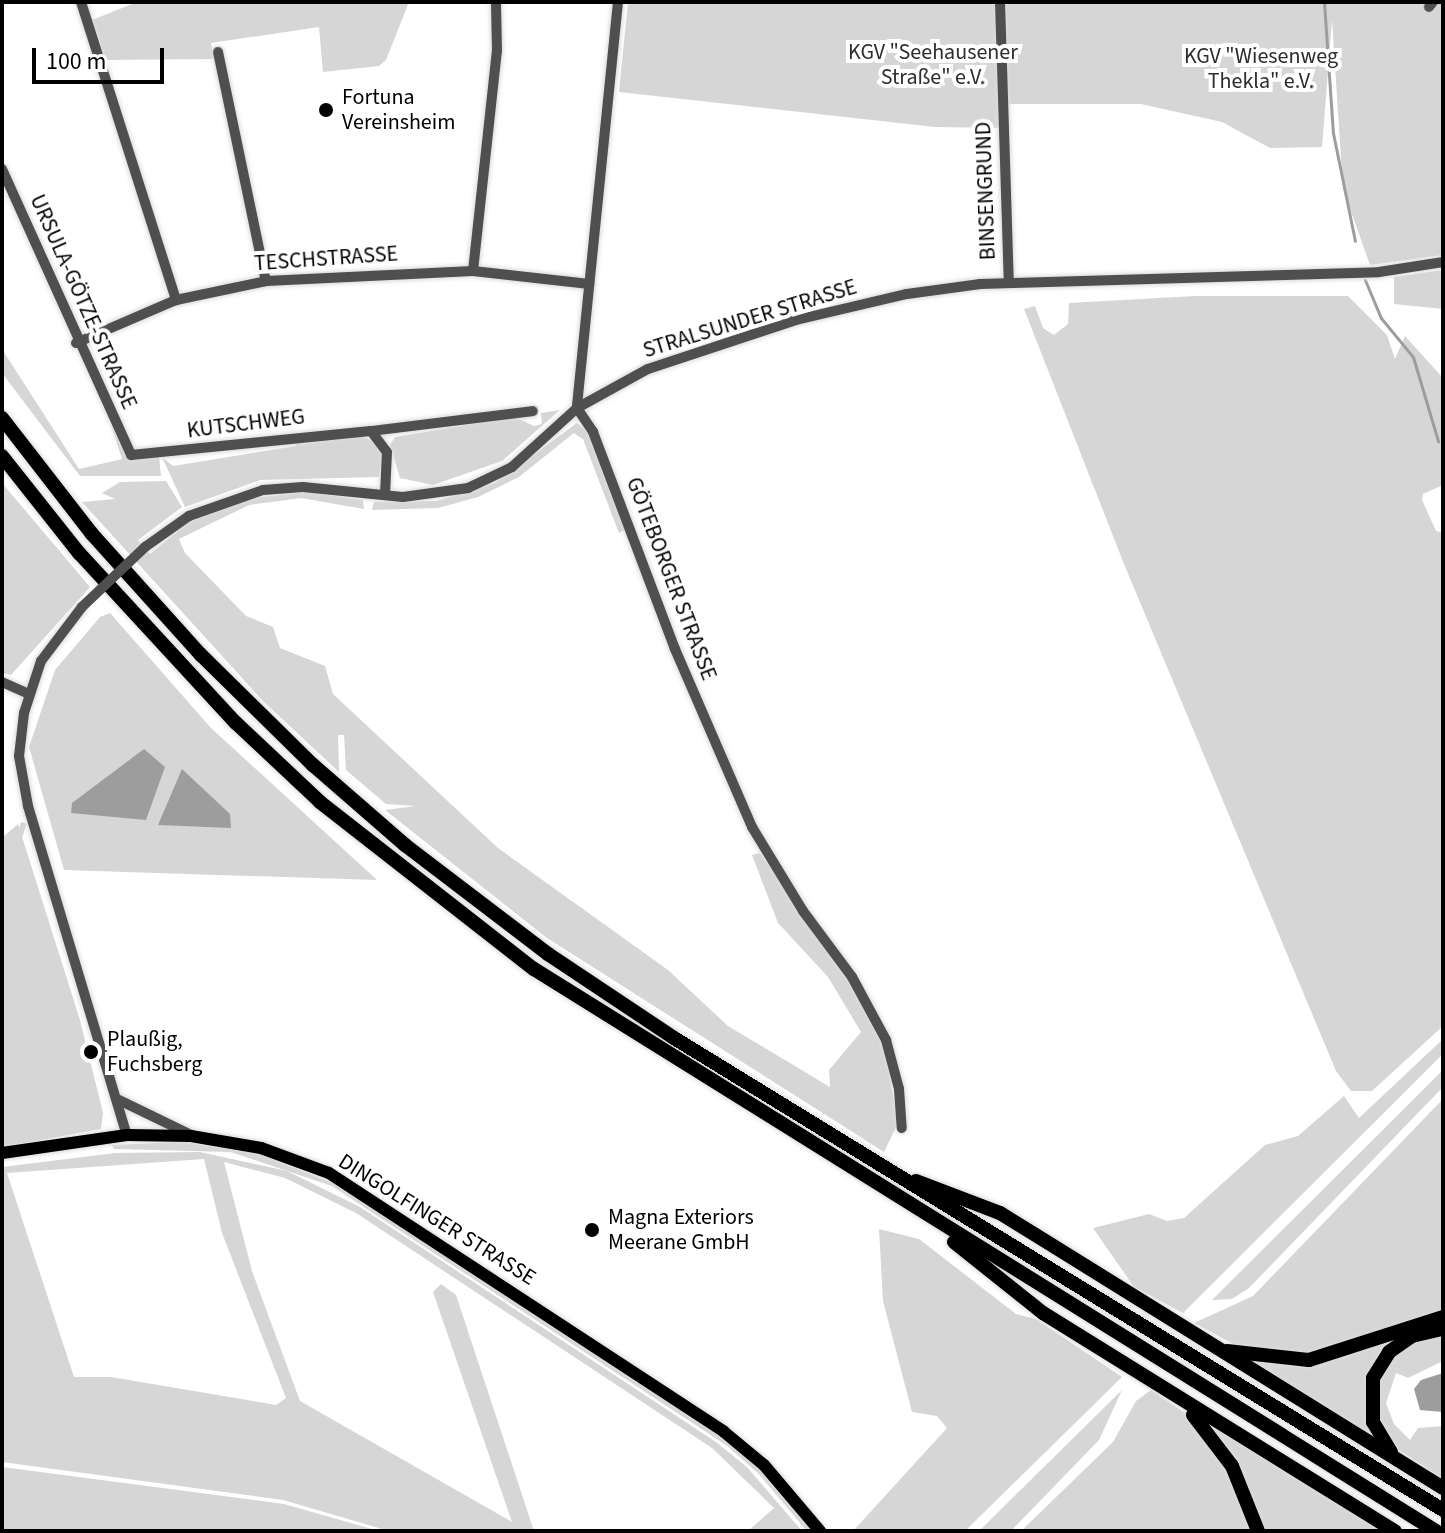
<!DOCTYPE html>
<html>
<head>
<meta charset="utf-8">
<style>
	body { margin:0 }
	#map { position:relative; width:1445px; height:1533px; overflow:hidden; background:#fff; font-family:"Source Sans 3",sans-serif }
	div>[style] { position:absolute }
	.green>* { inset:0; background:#d6d6d6; transform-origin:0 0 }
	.water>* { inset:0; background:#9d9d9d }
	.stream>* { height:3px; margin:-1.5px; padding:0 1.5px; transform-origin:1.5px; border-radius:1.5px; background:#9d9d9d }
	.roads { filter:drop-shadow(0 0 2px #dbdbdb) drop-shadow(0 0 2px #dbdbdb) }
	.minor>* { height:10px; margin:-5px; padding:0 5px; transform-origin:5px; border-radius:5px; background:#4f4f4f }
	.major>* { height:12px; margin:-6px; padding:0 6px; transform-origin:6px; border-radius:6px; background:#000 }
	.highway>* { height:14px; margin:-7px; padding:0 7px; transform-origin:7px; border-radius:7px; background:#000 }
	.minor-bridge>* { height:10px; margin:-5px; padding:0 5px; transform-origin:5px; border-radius:5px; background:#4f4f4f }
	.dots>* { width:22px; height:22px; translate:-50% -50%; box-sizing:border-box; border:4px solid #fff; border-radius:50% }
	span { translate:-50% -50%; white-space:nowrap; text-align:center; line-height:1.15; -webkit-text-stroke:8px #fff; paint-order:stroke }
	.park-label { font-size:22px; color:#2d2d2d }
	.poi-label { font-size:22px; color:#000 }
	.left { translate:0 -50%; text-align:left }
	.street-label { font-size:22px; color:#000 }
	.frame { position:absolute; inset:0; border:4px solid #000; pointer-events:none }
	.scale { position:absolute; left:32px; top:48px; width:132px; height:36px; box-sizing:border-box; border:4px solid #000; border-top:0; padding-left:10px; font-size:24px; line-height:28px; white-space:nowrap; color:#000; -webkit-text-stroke:6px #fff; paint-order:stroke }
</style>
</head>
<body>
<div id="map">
	<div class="green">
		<i style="clip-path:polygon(137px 2px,139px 3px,409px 2px,386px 60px,379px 66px,323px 72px,319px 27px,211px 43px,214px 59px,106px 60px,92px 20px)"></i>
		<i style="clip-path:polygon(628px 2px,998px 2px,1001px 128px,935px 127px,619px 92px)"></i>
		<i style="clip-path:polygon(1002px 2px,1443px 2px,1443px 255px,1370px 265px,1343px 189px,1332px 20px,1322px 147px,1270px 148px,1222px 122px,1141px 104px,1007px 104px)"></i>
		<i style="clip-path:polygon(1443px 270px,1443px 309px,1394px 304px,1394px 277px)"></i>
		<i style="clip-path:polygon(1195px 296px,1348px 296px,1387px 335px,1395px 359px,1405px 336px,1443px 378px,1443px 485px,1423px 494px,1422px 500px,1436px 531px,1443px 533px,1443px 1026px,1372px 1091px,1351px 1091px,1336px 1071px,1124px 564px,1024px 309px,1035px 306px,1043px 328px,1054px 335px,1068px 324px,1069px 303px)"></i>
		<i style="clip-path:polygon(2px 349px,79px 469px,122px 459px,111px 425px,127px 457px,159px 457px,161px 476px,80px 476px,2px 373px)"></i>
		<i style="clip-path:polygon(560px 410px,502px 461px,433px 485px,400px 478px,390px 445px,395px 437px,496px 420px,517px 418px,534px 426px,542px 424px,541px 413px)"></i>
		<i style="clip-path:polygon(577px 423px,588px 432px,626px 529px,619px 533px,583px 439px,574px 433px,519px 477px,478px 497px,438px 508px,372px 510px,374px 502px,437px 501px,495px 483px)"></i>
		<i style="clip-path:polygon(357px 435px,378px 443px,383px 455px,379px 477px,260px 480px,185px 507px,162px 457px,173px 466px,296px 446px,295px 440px,303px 444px)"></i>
		<i style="clip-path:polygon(166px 481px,182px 507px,138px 540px,150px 554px,189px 522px,245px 499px,306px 492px,363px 500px,364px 509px,301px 498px,249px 505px,179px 539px,185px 553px,246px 616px,273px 627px,280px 648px,325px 666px,333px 694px,498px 848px,668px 970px,728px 1026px,830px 1087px,829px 1070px,861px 1032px,828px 977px,778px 923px,752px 855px,760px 853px,849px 976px,883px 1040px,898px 1123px,884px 1152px,547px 938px,385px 810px,416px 806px,386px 804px,346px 770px,344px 735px,338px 735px,339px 772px,264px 702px,82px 502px,115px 499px,102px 493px,120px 482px)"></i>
		<i style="clip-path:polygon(2px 483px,90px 587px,11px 675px,2px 673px)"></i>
		<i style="clip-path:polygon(110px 613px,211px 728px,377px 880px,64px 870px,29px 747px,55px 670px,100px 617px)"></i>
		<i style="left:21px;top:822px;width:6px;height:237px;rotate:18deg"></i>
		<i style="clip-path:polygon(18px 824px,80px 1020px,103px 1113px,101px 1129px,2px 1147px,2px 828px,4px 836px)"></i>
		<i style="clip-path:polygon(1443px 1039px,1443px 1054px,1183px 1313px,1134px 1287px,1093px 1228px,1149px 1214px,1167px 1221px,1184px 1218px,1265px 1145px,1298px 1136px,1344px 1096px,1359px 1118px)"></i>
		<i style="clip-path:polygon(1443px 1070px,1443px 1087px,1249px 1288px,1232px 1299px,1212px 1300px)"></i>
		<i style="clip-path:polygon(1443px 1099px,1443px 1312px,1304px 1354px,1237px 1346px,1194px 1323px,1253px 1296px)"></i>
		<i style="clip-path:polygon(184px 1142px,259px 1154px,345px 1188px,725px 1438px,754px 1462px,813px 1531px,807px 1531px,758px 1473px,726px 1445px,332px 1186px,231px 1152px,114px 1149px,112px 1145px)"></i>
		<i style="clip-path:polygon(evenodd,200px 1152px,287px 1171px,360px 1207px,716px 1442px,747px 1467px,802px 1531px,748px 1531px,774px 1508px,712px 1448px,356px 1213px,285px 1178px,224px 1162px,252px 1271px,300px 1401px,512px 1522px,433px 1292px,441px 1284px,456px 1295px,534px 1531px,389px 1531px,283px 1500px,2px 1462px,2px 1167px,115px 1153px,200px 1152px,204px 1159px,222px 1233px,286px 1398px,276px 1405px,111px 1377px,74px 1377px,7px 1173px,204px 1159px)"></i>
		<i style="clip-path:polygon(879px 1229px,919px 1239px,1016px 1314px,1036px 1319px,1122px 1377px,965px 1531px,853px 1531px,947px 1428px,937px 1416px,912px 1412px,883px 1301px)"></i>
		<i style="clip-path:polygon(1408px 1330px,1375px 1367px,1379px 1441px,1245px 1358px,1268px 1362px)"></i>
		<i style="clip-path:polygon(1443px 1332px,1443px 1361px,1408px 1378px,1396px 1373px,1386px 1403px,1394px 1424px,1410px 1440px,1418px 1428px,1443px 1426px,1443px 1479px,1396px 1448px,1380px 1426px,1379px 1376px,1392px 1355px,1422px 1337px)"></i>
		<i style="clip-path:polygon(1122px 1390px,1099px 1440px,1011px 1531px,979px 1531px)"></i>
		<i style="clip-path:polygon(1151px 1390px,1185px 1413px,1219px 1452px,1254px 1531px,1021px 1531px,1113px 1442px,1136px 1401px)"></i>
		<i style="clip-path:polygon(1208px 1421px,1385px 1531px,1262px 1531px)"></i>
		<i style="clip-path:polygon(2px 1467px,284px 1504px,379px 1531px,2px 1531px)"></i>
	</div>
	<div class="water">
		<i style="clip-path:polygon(144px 749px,165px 767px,146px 820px,71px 813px,72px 803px)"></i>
		<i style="clip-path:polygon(182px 769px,230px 814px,231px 828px,158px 825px)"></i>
		<i style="clip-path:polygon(1443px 1373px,1443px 1412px,1420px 1410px,1414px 1389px,1421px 1380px)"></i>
	</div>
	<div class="stream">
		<i style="left:1324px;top:2px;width:131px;rotate:86.1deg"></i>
		<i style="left:1333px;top:133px;width:110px;rotate:78.5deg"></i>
		<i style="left:1365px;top:280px;width:41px;rotate:67.2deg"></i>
		<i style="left:1381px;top:318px;width:50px;rotate:50.6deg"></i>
		<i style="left:1413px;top:357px;width:88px;rotate:73.4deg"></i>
	</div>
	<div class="roads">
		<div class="minor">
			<i style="left:81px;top:2px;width:313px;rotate:72.3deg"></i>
			<i style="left:618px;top:2px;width:408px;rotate:95.8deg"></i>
			<i style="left:577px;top:408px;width:29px;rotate:56deg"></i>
			<i style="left:593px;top:432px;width:232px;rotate:69.3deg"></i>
			<i style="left:675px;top:649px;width:194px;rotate:66.6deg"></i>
			<i style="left:752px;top:827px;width:98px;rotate:58.7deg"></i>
			<i style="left:803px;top:911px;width:82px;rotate:53.4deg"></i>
			<i style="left:852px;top:977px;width:72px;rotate:61.6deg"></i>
			<i style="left:886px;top:1040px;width:51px;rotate:75.1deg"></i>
			<i style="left:899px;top:1089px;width:39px;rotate:86deg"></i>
			<i style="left:1000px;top:2px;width:281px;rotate:88.2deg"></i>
			<i style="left:1429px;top:7px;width:6px;rotate:-51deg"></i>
			<i style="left:218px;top:52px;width:234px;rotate:78.2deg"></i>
			<i style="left:2px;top:169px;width:314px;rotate:65.7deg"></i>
			<i style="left:131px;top:455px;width:241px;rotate:-5.7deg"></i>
			<i style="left:371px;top:431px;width:26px;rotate:53deg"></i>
			<i style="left:387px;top:452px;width:43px;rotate:92.7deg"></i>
			<i style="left:473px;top:271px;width:221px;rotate:-83.8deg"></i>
			<i style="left:497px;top:51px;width:49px;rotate:-91.2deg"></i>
			<i style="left:76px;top:343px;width:109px;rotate:-23.3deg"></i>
			<i style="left:176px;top:300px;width:92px;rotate:-11.9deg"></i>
			<i style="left:266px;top:281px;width:207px;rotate:-2.8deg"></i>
			<i style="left:473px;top:271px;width:117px;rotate:6.4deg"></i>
			<i style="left:371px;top:431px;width:163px;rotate:-7deg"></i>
			<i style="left:145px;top:547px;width:54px;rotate:-35.2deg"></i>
			<i style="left:189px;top:516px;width:78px;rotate:-19.4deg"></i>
			<i style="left:263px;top:490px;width:40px;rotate:-4.3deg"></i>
			<i style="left:303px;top:487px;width:100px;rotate:5.7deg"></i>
			<i style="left:403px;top:497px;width:66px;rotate:-7.9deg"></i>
			<i style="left:468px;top:488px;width:49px;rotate:-25.5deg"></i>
			<i style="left:512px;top:467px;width:88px;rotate:-42.2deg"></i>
			<i style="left:577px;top:408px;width:81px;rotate:-28.8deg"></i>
			<i style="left:648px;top:369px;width:156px;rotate:-18.3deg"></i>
			<i style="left:796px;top:320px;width:114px;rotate:-13.2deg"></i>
			<i style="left:907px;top:294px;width:74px;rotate:-7.8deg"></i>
			<i style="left:980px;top:284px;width:399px;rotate:-1.7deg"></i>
			<i style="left:1379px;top:272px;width:65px;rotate:-8.9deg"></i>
			<i style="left:82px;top:607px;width:68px;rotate:127.2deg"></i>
			<i style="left:41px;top:661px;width:55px;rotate:108.1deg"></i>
			<i style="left:24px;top:713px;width:43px;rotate:96.6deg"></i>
			<i style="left:19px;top:756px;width:51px;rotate:79.8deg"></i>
			<i style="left:28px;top:806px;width:344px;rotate:73.3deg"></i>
			<i style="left:2px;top:682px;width:30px;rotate:24deg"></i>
			<i style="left:119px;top:1100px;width:78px;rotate:25.9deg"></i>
		</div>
		<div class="major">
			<i style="left:2px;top:1153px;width:126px;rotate:-8.2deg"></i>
			<i style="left:127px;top:1135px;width:64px;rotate:0.9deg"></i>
			<i style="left:191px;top:1136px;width:71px;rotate:9.7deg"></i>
			<i style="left:261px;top:1148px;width:72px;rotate:20.2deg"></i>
			<i style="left:329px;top:1173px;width:471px;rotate:33.2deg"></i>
			<i style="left:723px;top:1431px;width:53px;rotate:39.7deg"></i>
			<i style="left:764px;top:1465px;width:87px;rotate:49.7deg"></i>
		</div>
		<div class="highway">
			<i style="left:2px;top:418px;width:147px;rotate:52.2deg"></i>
			<i style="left:92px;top:534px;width:163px;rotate:48deg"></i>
			<i style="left:201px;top:655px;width:157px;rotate:44.5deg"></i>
			<i style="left:313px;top:765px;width:122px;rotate:41deg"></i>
			<i style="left:405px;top:845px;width:180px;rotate:37.3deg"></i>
			<i style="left:548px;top:954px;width:151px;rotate:33.7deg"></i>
			<i style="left:674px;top:1038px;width:902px;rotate:31.54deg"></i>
			<i style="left:2px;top:456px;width:124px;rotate:51.6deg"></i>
			<i style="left:79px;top:553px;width:231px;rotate:47.3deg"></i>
			<i style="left:236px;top:723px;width:115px;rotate:43.2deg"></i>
			<i style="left:320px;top:802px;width:271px;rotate:38deg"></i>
			<i style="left:534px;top:969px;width:1063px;rotate:31.93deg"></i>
			<i style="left:916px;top:1181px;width:90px;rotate:20.9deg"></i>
			<i style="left:1000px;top:1213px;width:521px;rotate:31.83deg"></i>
			<i style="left:954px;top:1242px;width:114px;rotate:38.6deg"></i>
			<i style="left:1043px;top:1313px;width:414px;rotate:31.8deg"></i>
			<i style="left:1227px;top:1351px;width:82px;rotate:6.3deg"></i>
			<i style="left:1309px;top:1360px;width:141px;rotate:-17.8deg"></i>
			<i style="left:1193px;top:1415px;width:64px;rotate:52.6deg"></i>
			<i style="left:1232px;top:1466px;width:70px;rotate:68.2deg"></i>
			<i style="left:1391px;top:1452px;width:35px;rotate:-121deg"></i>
			<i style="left:1373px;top:1422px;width:44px;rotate:-90deg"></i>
			<i style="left:1373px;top:1378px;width:31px;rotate:-58deg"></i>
			<i style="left:1389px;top:1352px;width:28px;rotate:-35deg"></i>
			<i style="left:1412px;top:1336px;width:32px;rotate:-13deg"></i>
		</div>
	</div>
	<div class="minor-bridge">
		<i style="left:82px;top:607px;width:87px;rotate:-43.6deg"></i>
	</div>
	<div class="dots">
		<i style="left:326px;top:110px;background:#000"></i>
		<i style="left:91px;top:1052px;background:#000"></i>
		<i style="left:592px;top:1230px;background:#000"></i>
	</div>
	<div class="park-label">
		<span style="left:933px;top:65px">KGV "Seehausener<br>Straße" e.V.</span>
		<span style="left:1261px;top:69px">KGV "Wiesenweg<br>Thekla" e.V.</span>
	</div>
	<div class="poi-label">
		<span class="left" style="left:342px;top:110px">Fortuna<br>Vereinsheim</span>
		<span class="left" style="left:107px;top:1052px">Plaußig,<br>Fuchsberg</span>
		<span class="left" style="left:608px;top:1230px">Magna Exteriors<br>Meerane GmbH</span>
	</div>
	<div class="street-label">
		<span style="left:986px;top:191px;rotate:-92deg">BINSENGRUND</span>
		<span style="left:326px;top:259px;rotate:-4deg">TESCHSTRASSE</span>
		<span style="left:83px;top:302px;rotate:66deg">URSULA-GÖTZE-STRASSE</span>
		<span style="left:750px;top:319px;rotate:-17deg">STRALSUNDER STRASSE</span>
		<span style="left:246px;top:424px;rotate:-7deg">KUTSCHWEG</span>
		<span style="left:671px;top:579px;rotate:69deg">GÖTEBORGER STRASSE</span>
		<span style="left:437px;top:1220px;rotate:32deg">DINGOLFINGER STRASSE</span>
	</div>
	<div class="frame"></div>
	<div class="scale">100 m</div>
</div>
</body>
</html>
